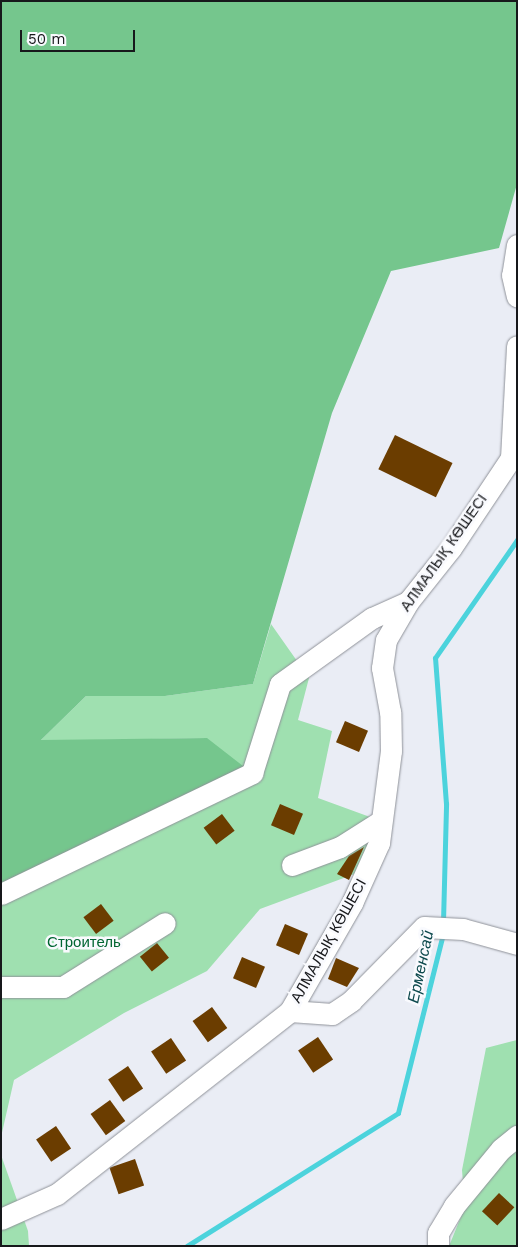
<!DOCTYPE html>
<html>
<head>
<meta charset="utf-8">
<style>
	body { margin:0 }
	#map { position:relative; width:518px; height:1247px; overflow:hidden; background:#eaedf5; font-family:"Work Sans",sans-serif }
	div>[style] { position:absolute }
	.green>* { inset:0; background:#9fe0b0 }
	.forest>* { inset:0; background:#75c68d }
	.stream>* { height:4.5px; margin:-2.25px; padding:0 2.25px; transform-origin:2.25px; border-radius:2.25px; background:#4cd3dc }
	.building>* { inset:0; background:#6b3d00; transform-origin:0 0 }
	.roads { filter:drop-shadow(0 0 1px #8f9299) drop-shadow(0 0 1px #8f9299) }
	.minor>* { height:21px; margin:-10.5px; padding:0 10.5px; transform-origin:10.5px; border-radius:10.5px; background:#fff }
	span { translate:-50% -50%; white-space:nowrap; text-align:center; line-height:1.15; -webkit-text-stroke:5px #f9fafe; paint-order:stroke }
	.street-label { font-size:15px; color:#17181b }
	.park-label { font-size:15px; color:#016532 }
	.water-label { font-size:16px; color:#0d494d; font-style:italic }
	.frame { position:absolute; inset:0; border:2px solid #17181b; pointer-events:none }
	.scale { position:absolute; left:20px; top:30px; width:115px; height:22px; box-sizing:border-box; border:2px solid #17181b; border-top:0; padding-left:6px; font-size:15px; line-height:18px; white-space:nowrap; color:#17181b; -webkit-text-stroke:4px #f9fafe; paint-order:stroke }
</style>
</head>
<body>
<div id="map">
	<div class="green">
		<i style="clip-path:polygon(271px 624px,309px 678px,298px 720px,332px 731px,318px 798px,381px 821px,368px 869px,260px 909px,207px 971px,124px 1013px,14px 1080px,1px 1137px,1px 894px,206px 738px,40px 741px,86px 696px,165px 696px,253px 684px)"></i>
		<i style="clip-path:polygon(517px 1040px,517px 1246px,449px 1246px,465px 1207px,462px 1170px,486px 1048px)"></i>
		<i style="clip-path:polygon(1px 1155px,28px 1231px,29px 1246px,1px 1246px)"></i>
	</div>
	<div class="forest">
		<i style="clip-path:polygon(1px 1px,517px 1px,517px 184px,499px 248px,391px 271px,332px 413px,253px 684px,165px 696px,86px 696px,41px 740px,207px 738px,252px 773px,1px 894px)"></i>
	</div>
	<div class="stream">
		<i style="left:443px;top:922px;width:118px;rotate:-88.5deg"></i>
		<i style="left:446px;top:804px;width:146px;rotate:-94.3deg"></i>
		<i style="left:435px;top:658px;width:144px;rotate:-55.2deg"></i>
		<i style="left:187px;top:1246px;width:249px;rotate:-32.2deg"></i>
		<i style="left:398px;top:1113px;width:185px;rotate:-75.9deg"></i>
	</div>
	<div class="building">
		<i style="left:395px;top:435px;width:64px;height:38px;rotate:26deg"></i>
		<i style="left:345px;top:721px;width:25px;height:23px;rotate:23deg"></i>
		<i style="left:280px;top:804px;width:25px;height:23px;rotate:23deg"></i>
		<i style="left:222px;top:814px;width:21px;height:23px;rotate:53deg"></i>
		<i style="clip-path:polygon(364px 847px,349px 880px,337px 874px,349px 856px)"></i>
		<i style="left:101px;top:904px;width:21px;height:22px;rotate:53deg"></i>
		<i style="left:285px;top:924px;width:25px;height:23px;rotate:23deg"></i>
		<i style="left:157px;top:943px;width:19px;height:22px;rotate:51deg"></i>
		<i style="left:242px;top:957px;width:25px;height:23px;rotate:23deg"></i>
		<i style="clip-path:polygon(336px 958px,359px 968px,347px 987px,328px 979px)"></i>
		<i style="left:212px;top:1007px;width:26px;height:24px;rotate:54deg"></i>
		<i style="left:318px;top:1037px;width:27px;height:24px;rotate:56deg"></i>
		<i style="left:171px;top:1038px;width:27px;height:24px;rotate:56deg"></i>
		<i style="left:128px;top:1066px;width:27px;height:24px;rotate:56deg"></i>
		<i style="left:110px;top:1100px;width:26px;height:24px;rotate:54deg"></i>
		<i style="left:56px;top:1126px;width:27px;height:24px;rotate:56deg"></i>
		<i style="left:135px;top:1159px;width:28px;height:27px;rotate:71deg"></i>
		<i style="left:499px;top:1193px;width:21px;height:25px;rotate:43deg"></i>
	</div>
	<div class="roads">
		<div class="minor">
			<i style="left:517px;top:245px;width:30px;rotate:99deg"></i>
			<i style="left:512px;top:275px;width:22px;rotate:77deg"></i>
			<i style="left:292px;top:865px;width:51px;rotate:-20.6deg"></i>
			<i style="left:340px;top:847px;width:49px;rotate:-32.4deg"></i>
			<i style="left:1px;top:894px;width:279px;rotate:-25.7deg"></i>
			<i style="left:252px;top:773px;width:93px;rotate:-72.5deg"></i>
			<i style="left:280px;top:684px;width:113px;rotate:-35.7deg"></i>
			<i style="left:372px;top:618px;width:39px;rotate:-24deg"></i>
			<i style="left:1px;top:987px;width:62px"></i>
			<i style="left:63px;top:987px;width:120px;rotate:-32.1deg"></i>
			<i style="left:290px;top:1011px;width:42px;rotate:4.1deg"></i>
			<i style="left:332px;top:1014px;width:23px;rotate:-34deg"></i>
			<i style="left:351px;top:1001px;width:104px;rotate:-45.4deg"></i>
			<i style="left:424px;top:927px;width:39px;rotate:3deg"></i>
			<i style="left:463px;top:929px;width:56px;rotate:15.5deg"></i>
			<i style="left:1px;top:1219px;width:61px;rotate:-24.1deg"></i>
			<i style="left:57px;top:1194px;width:296px;rotate:-38.1deg"></i>
			<i style="left:290px;top:1011px;width:125px;rotate:-60.1deg"></i>
			<i style="left:352px;top:903px;width:66px;rotate:-65.8deg"></i>
			<i style="left:379px;top:843px;width:93px;rotate:-82.6deg"></i>
			<i style="left:391px;top:751px;width:39px;rotate:-91deg"></i>
			<i style="left:390px;top:712px;width:45px;rotate:-100.3deg"></i>
			<i style="left:382px;top:668px;width:28px;rotate:-82deg"></i>
			<i style="left:386px;top:640px;width:44px;rotate:-59.9deg"></i>
			<i style="left:408px;top:602px;width:69px;rotate:-51.5deg"></i>
			<i style="left:451px;top:548px;width:108px;rotate:-56.3deg"></i>
			<i style="left:511px;top:458px;width:112px;rotate:-86.9deg"></i>
			<i style="left:438px;top:1246px;width:13px;rotate:-90deg"></i>
			<i style="left:438px;top:1233px;width:31px;rotate:-59deg"></i>
			<i style="left:454px;top:1206px;width:74px;rotate:-50.5deg"></i>
			<i style="left:501px;top:1149px;width:21px;rotate:-39deg"></i>
		</div>
	</div>
	<div class="street-label">
		<span style="left:444px;top:553px;rotate:-55deg">АЛМАЛЫҚ КӨШЕСІ</span>
		<span style="left:329px;top:941px;rotate:-61deg">АЛМАЛЫҚ КӨШЕСІ</span>
	</div>
	<div class="park-label">
		<span style="left:84px;top:943px">Строитель</span>
	</div>
	<div class="water-label">
		<span style="left:421px;top:967px;rotate:-78deg">Ерменсай</span>
	</div>
	<div class="frame"></div>
	<div class="scale">50 m</div>
</div>
</body>
</html>
